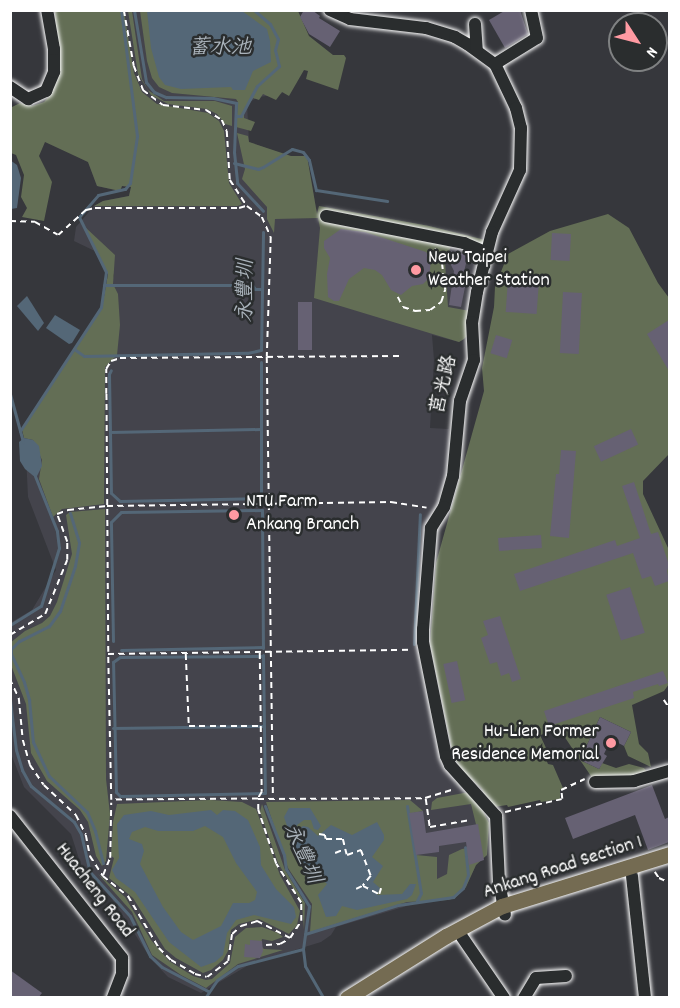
<!DOCTYPE html>
<html>
<head>
<meta charset="utf-8">
<style>
	body { margin:0 }
	#map { position:relative; width:680px; height:1008px; overflow:hidden; background:#36373c; font-family:Dekko,"LXGW WenKai TC",sans-serif }
	div>[style] { position:absolute }
	.built>* { inset:0; background:#44444c }
	.green>* { inset:0; background:#636e55 }
	.water>* { inset:0; background:#546777 }
	.stream>* { height:3px; margin:-1.5px; padding:0 1.5px; transform-origin:1.5px; border-radius:1.5px; background:#546777 }
	.building>* { inset:0; background:#666173; transform-origin:0 0 }
	.path>* { height:1.5px; margin-top:-0.75px; transform-origin:0; background:repeating-linear-gradient(90deg,#fff 0 6px,transparent 0 10.5px) }
	.roads { filter:drop-shadow(0 0 2px #fff) drop-shadow(0 0 2px #fff) }
	.minor>* { height:12px; margin:-6px; padding:0 6px; transform-origin:6px; border-radius:6px; background:#2a2d2e }
	.major>* { height:15px; margin:-7.5px; padding:0 7.5px; transform-origin:7.5px; border-radius:7.5px; background:#746b52 }
	.dots>* { width:16px; height:16px; translate:-50% -50%; box-sizing:border-box; border:3px solid #2a2d2e; border-radius:50% }
	span { translate:-50% -50%; white-space:nowrap; text-align:center; line-height:1.15; -webkit-text-stroke:5px #2a2d2e; paint-order:stroke }
	.poi-label { font-size:20px; color:#fff }
	.left { translate:0 -50%; text-align:left }
	.right { translate:-100% -50%; text-align:right }
	.street-label { font-size:20px; color:#fff }
	.water-label { font-size:21px; color:#aab3bb; font-style:italic }
	.frame { position:absolute; inset:0; border:12px solid #fff; pointer-events:none }
	.north { position:absolute; left:608px; top:12px; width:60px; height:60px; box-sizing:border-box; background:#2a2d2e; border:2px solid #7f8182; border-radius:50%; rotate:126deg; font-size:16px; font-weight:700; line-height:24px; text-align:center; color:#fff }
	.north::after { content:''; display:block; margin:auto; width:21px; height:27px; background:#ff9aa2; clip-path:polygon(50% 0,100% 100%,50% 72%,0 100%) }
</style>
</head>
<body>
<div id="map">
	<div class="built">
		<i style="clip-path:polygon(60px 11px,291px 11px,303px 69px,281px 94px,259px 97px,247px 103px,249px 142px,291px 157px,307px 156px,317px 214px,319px 206px,429px 226px,485px 240px,464px 339px,459px 342px,432px 335px,434px 360px,430px 428px,449px 429px,451px 466px,426px 534px,421px 588px,432px 705px,443px 766px,453px 775px,455px 783px,469px 792px,489px 823px,487px 855px,476px 865px,466px 887px,455px 898px,417px 903px,336px 927px,331px 935px,321px 942px,252px 963px,201px 993px,168px 977px,151px 959px,112px 899px,81px 865px,71px 834px,24px 787px,11px 754px,10px 623px,32px 610px,56px 570px,28px 497px,25px 435px,96px 325px,114px 275px,101px 254px,74px 241px,76px 227px,94px 206px,103px 201px,129px 196px,131px 187px,122px 186px,120px 191px,97px 186px,88px 162px,80px 158px)"></i>
	</div>
	<div class="green">
		<i style="clip-path:polygon(55px 11px,124px 11px,134px 73px,142px 92px,157px 104px,208px 113px,219px 121px,224px 131px,229px 183px,242px 204px,238px 206px,94px 206px,103px 201px,129px 196px,131px 187px,122px 186px,120px 191px,97px 186px,88px 162px,45px 142px,39px 156px,52px 182px,44px 221px,22px 217px,27px 208px,21px 197px,24px 175px,16px 155px,11px 153px,10px 108px,20px 103px,32px 106px,44px 102px,51px 94px,57px 64px)"></i>
		<i style="clip-path:polygon(128px 11px,132px 11px,142px 79px,148px 90px,164px 101px,215px 101px,232px 106px,232px 126px,225px 124px,217px 114px,207px 109px,168px 104px,151px 95px,138px 74px)"></i>
		<i style="clip-path:polygon(140px 11px,298px 11px,309px 36px,333px 55px,344px 55px,346px 58px,338px 90px,306px 79px,308px 71px,304px 70px,289px 96px,282px 92px,276px 100px,263px 94px,259px 100px,253px 98px,244px 111px,244px 118px,255px 122px,251px 131px,236px 127px,238px 102px,236px 99px,172px 93px,159px 87px,152px 78px,147px 61px)"></i>
		<i style="clip-path:polygon(237px 133px,248px 136px,249px 142px,291px 156px,307px 156px,317px 214px,319px 206px,429px 226px,485px 240px,481px 252px,451px 246px,445px 261px,448px 307px,470px 311px,468px 335px,464px 339px,459px 342px,314px 298px,320px 228px,318px 218px,275px 219px,274px 233px,267px 219px,267px 207px,242px 179px,245px 169px)"></i>
		<i style="clip-path:polygon(608px 214px,629px 228px,658px 283px,669px 298px,669px 454px,643px 481px,643px 494px,669px 550px,669px 684px,664px 691px,632px 705px,639px 744px,648px 753px,651px 767px,628px 756px,624px 746px,631px 732px,600px 717px,580px 760px,599px 769px,602px 763px,616px 768px,629px 764px,644px 768px,647px 772px,639px 775px,593px 779px,580px 760px,560px 730px,540px 735px,546px 748px,542px 750px,548px 764px,553px 765px,563px 788px,560px 790px,560px 799px,541px 802px,540px 800px,508px 807px,507px 805px,494px 807px,492px 810px,481px 788px,462px 771px,453px 755px,430px 644px,436px 563px,484px 391px,482px 368px,494px 307px,495px 287px,508px 254px,550px 231px)"></i>
		<i style="clip-path:polygon(85px 227px,115px 255px,113px 284px,118px 294px,120px 325px,117px 355px,105px 367px,104px 504px,62px 509px,53px 517px,39px 479px,42px 460px,33px 440px,24px 438px,22px 430px,102px 308px,108px 274px)"></i>
		<i style="clip-path:polygon(105px 509px,106px 779px,110px 814px,106px 861px,102px 866px,96px 856px,88px 822px,80px 810px,47px 781px,31px 753px,26px 704px,11px 665px,10px 643px,25px 631px,42px 623px,50px 616px,57px 602px,72px 554px,66px 515px,70px 512px)"></i>
		<i style="clip-path:polygon(469px 792px,479px 803px,489px 823px,487px 855px,476px 865px,466px 887px,455px 898px,448px 900px,407px 902px,310px 932px,312px 904px,288px 868px,266px 802px,410px 800px,423px 811px,409px 814px,416px 855px,437px 857px,437px 879px,447px 874px,449px 855px,462px 849px,481px 845px,471px 804px,431px 810px,432px 802px,437px 798px)"></i>
		<i style="clip-path:polygon(210px 800px,242px 802px,256px 809px,280px 875px,300px 911px,297px 925px,289px 934px,259px 919px,239px 924px,231px 930px,228px 951px,223px 960px,211px 970px,203px 973px,176px 958px,165px 949px,133px 898px,109px 878px,114px 858px,111px 856px,113px 822px,117px 804px)"></i>
		<i style="clip-path:polygon(262px 804px,285px 870px,305px 903px,304px 930px,302px 903px,278px 863px,260px 812px)"></i>
		<i style="clip-path:polygon(98px 874px,125px 897px,151px 940px,169px 961px,193px 976px,206px 980px,212px 979px,230px 963px,235px 937px,246px 928px,262px 927px,278px 933px,283px 937px,272px 941px,262px 939px,261px 946px,264px 949px,283px 950px,238px 964px,206px 988px,181px 975px,152px 955px,132px 912px)"></i>
	</div>
	<div class="water">
		<i style="clip-path:polygon(147px 11px,242px 11px,267px 29px,270px 41px,271px 62px,253px 71px,245px 90px,233px 90px,231px 87px,181px 89px,165px 85px,159px 77px,151px 48px)"></i>
		<i style="clip-path:polygon(10px 160px,17px 165px,21px 178px,17px 208px,11px 209px)"></i>
		<i style="clip-path:polygon(27px 296px,44px 323px,38px 331px,17px 306px)"></i>
		<i style="clip-path:polygon(55px 315px,80px 330px,72px 343px,69px 344px,46px 328px)"></i>
		<i style="clip-path:polygon(24px 438px,33px 440px,39px 446px,42px 466px,36px 478px,25px 469px,20px 461px,19px 442px)"></i>
		<i style="clip-path:polygon(289px 808px,310px 808px,321px 826px,318px 830px,314px 829px,311px 820px,304px 820px,297px 825px,298px 830px,303px 826px,308px 827px,318px 836px,331px 825px,352px 835px,377px 822px,384px 835px,384px 840px,372px 857px,383px 866px,373px 882px,380px 888px,377px 895px,402px 894px,410px 884px,416px 884px,412px 895px,407px 899px,357px 910px,342px 906px,336px 916px,326px 917px,318px 895px,327px 884px,323px 880px,314px 879px,296px 853px,284px 817px)"></i>
		<i style="clip-path:polygon(evenodd,211px 810px,217px 815px,223px 810px,235px 811px,248px 820px,260px 847px,261px 865px,276px 889px,294px 907px,296px 917px,291px 924px,254px 915px,236px 920px,227px 933px,223px 955px,215px 962px,201px 967px,169px 942px,135px 892px,116px 878px,112px 870px,119px 858px,117px 824px,124px 815px,151px 811px,169px 815px,211px 810px,205px 826px,223px 837px,236px 863px,257px 892px,255px 900px,249px 903px,233px 903px,221px 926px,193px 940px,181px 932px,163px 907px,140px 864px,144px 851px,142px 844px,129px 839px,132px 832px,145px 827px,158px 831px,193px 831px,205px 826px)"></i>
	</div>
	<div class="stream">
		<i style="left:134px;top:10px;width:73px;rotate:80.5deg"></i>
		<i style="left:146px;top:82px;width:13px;rotate:51deg"></i>
		<i style="left:154px;top:92px;width:13px;rotate:23deg"></i>
		<i style="left:166px;top:97px;width:47px;rotate:1.2deg"></i>
		<i style="left:213px;top:98px;width:24px;rotate:12deg"></i>
		<i style="left:236px;top:103px;width:49px;rotate:92.3deg"></i>
		<i style="left:234px;top:152px;width:31px;rotate:84deg"></i>
		<i style="left:237px;top:183px;width:38px;rotate:47deg"></i>
		<i style="left:236px;top:116px;width:5px"></i>
		<i style="left:241px;top:116px;width:34px;rotate:-62deg"></i>
		<i style="left:257px;top:86px;width:30px;rotate:-42deg"></i>
		<i style="left:279px;top:66px;width:16px;rotate:-104deg"></i>
		<i style="left:275px;top:50px;width:11px;rotate:-75deg"></i>
		<i style="left:278px;top:39px;width:17px;rotate:-118deg"></i>
		<i style="left:270px;top:24px;width:21px;rotate:-139deg"></i>
		<i style="left:234px;top:163px;width:25px;rotate:14deg"></i>
		<i style="left:258px;top:169px;width:5px;rotate:-22deg"></i>
		<i style="left:263px;top:167px;width:34px;rotate:-32deg"></i>
		<i style="left:292px;top:149px;width:11px;rotate:15deg"></i>
		<i style="left:303px;top:152px;width:10px;rotate:53deg"></i>
		<i style="left:309px;top:160px;width:31px;rotate:77deg"></i>
		<i style="left:316px;top:190px;width:72px;rotate:8.8deg"></i>
		<i style="left:104px;top:285px;width:148px"></i>
		<i style="left:252px;top:285px;width:5px;rotate:53deg"></i>
		<i style="left:255px;top:289px;width:7px"></i>
		<i style="left:74px;top:349px;width:12px;rotate:35deg"></i>
		<i style="left:84px;top:356px;width:163px;rotate:-1.1deg"></i>
		<i style="left:247px;top:353px;width:14px;rotate:-12deg"></i>
		<i style="left:261px;top:350px;width:118px;rotate:-89deg"></i>
		<i style="left:261px;top:362px;width:136px;rotate:90deg"></i>
		<i style="left:10px;top:394px;width:50px;rotate:74.8deg"></i>
		<i style="left:261px;top:429px;width:151px;rotate:178.9deg"></i>
		<i style="left:110px;top:432px;width:61px;rotate:89.1deg"></i>
		<i style="left:111px;top:493px;width:12px;rotate:42deg"></i>
		<i style="left:120px;top:501px;width:141px;rotate:-1.2deg"></i>
		<i style="left:20px;top:431px;width:148px;rotate:-56.8deg"></i>
		<i style="left:101px;top:307px;width:35px;rotate:-82deg"></i>
		<i style="left:106px;top:272px;width:61px;rotate:-116.1deg"></i>
		<i style="left:79px;top:217px;width:29px;rotate:-49deg"></i>
		<i style="left:98px;top:195px;width:28px;rotate:-13deg"></i>
		<i style="left:125px;top:189px;width:8px;rotate:-50deg"></i>
		<i style="left:130px;top:183px;width:48px;rotate:-81.5deg"></i>
		<i style="left:137px;top:136px;width:127px;rotate:-97.2deg"></i>
		<i style="left:110px;top:432px;width:58px;rotate:-91deg"></i>
		<i style="left:109px;top:374px;width:4px;rotate:-63deg"></i>
		<i style="left:262px;top:510px;width:138px;rotate:89.6deg"></i>
		<i style="left:70px;top:513px;width:31px;rotate:73deg"></i>
		<i style="left:79px;top:543px;width:23px;rotate:100deg"></i>
		<i style="left:75px;top:566px;width:47px;rotate:108.4deg"></i>
		<i style="left:60px;top:611px;width:19px;rotate:126deg"></i>
		<i style="left:49px;top:626px;width:34px;rotate:153deg"></i>
		<i style="left:19px;top:641px;width:11px;rotate:135deg"></i>
		<i style="left:11px;top:649px;width:5px;rotate:90deg"></i>
		<i style="left:11px;top:654px;width:31px;rotate:65deg"></i>
		<i style="left:24px;top:682px;width:19px;rotate:74deg"></i>
		<i style="left:29px;top:700px;width:42px;rotate:84.6deg"></i>
		<i style="left:33px;top:742px;width:38px;rotate:65deg"></i>
		<i style="left:49px;top:776px;width:52px;rotate:43.5deg"></i>
		<i style="left:87px;top:812px;width:21px;rotate:67deg"></i>
		<i style="left:95px;top:831px;width:33px;rotate:76deg"></i>
		<i style="left:10px;top:625px;width:36px;rotate:-32deg"></i>
		<i style="left:41px;top:606px;width:61px;rotate:-72.8deg"></i>
		<i style="left:59px;top:548px;width:17px;rotate:-97deg"></i>
		<i style="left:57px;top:531px;width:59px;rotate:-111.8deg"></i>
		<i style="left:113px;top:641px;width:119px;rotate:-91deg"></i>
		<i style="left:111px;top:522px;width:14px;rotate:-45deg"></i>
		<i style="left:121px;top:512px;width:141px;rotate:-0.8deg"></i>
		<i style="left:414px;top:644px;width:130px;rotate:-87.4deg"></i>
		<i style="left:121px;top:650px;width:142px;rotate:-1.2deg"></i>
		<i style="left:263px;top:655px;width:1px;rotate:90deg"></i>
		<i style="left:263px;top:656px;width:137px;rotate:89.2deg"></i>
		<i style="left:265px;top:793px;width:145px;rotate:178.8deg"></i>
		<i style="left:120px;top:796px;width:6px;rotate:-135deg"></i>
		<i style="left:116px;top:792px;width:130px;rotate:-91.3deg"></i>
		<i style="left:113px;top:662px;width:9px;rotate:-36deg"></i>
		<i style="left:120px;top:657px;width:143px;rotate:-0.4deg"></i>
		<i style="left:10px;top:700px;width:50px;rotate:83.2deg"></i>
		<i style="left:16px;top:750px;width:21px;rotate:73deg"></i>
		<i style="left:22px;top:770px;width:18px;rotate:61deg"></i>
		<i style="left:31px;top:786px;width:56px;rotate:39.9deg"></i>
		<i style="left:74px;top:822px;width:14px;rotate:60deg"></i>
		<i style="left:81px;top:834px;width:39px;rotate:77deg"></i>
		<i style="left:90px;top:872px;width:59px;rotate:47.7deg"></i>
		<i style="left:130px;top:916px;width:45px;rotate:63.4deg"></i>
		<i style="left:150px;top:956px;width:16px;rotate:43deg"></i>
		<i style="left:162px;top:967px;width:52px;rotate:27.6deg"></i>
		<i style="left:113px;top:728px;width:151px;rotate:-0.8deg"></i>
		<i style="left:265px;top:806px;width:53px;rotate:68.8deg"></i>
		<i style="left:284px;top:855px;width:14px;rotate:82deg"></i>
		<i style="left:286px;top:869px;width:44px;rotate:58.1deg"></i>
		<i style="left:309px;top:906px;width:43px;rotate:97.9deg"></i>
		<i style="left:303px;top:949px;width:17px;rotate:83deg"></i>
		<i style="left:305px;top:966px;width:36px;rotate:60deg"></i>
		<i style="left:407px;top:806px;width:88px;rotate:80.9deg"></i>
		<i style="left:421px;top:893px;width:9px;rotate:117deg"></i>
		<i style="left:305px;top:934px;width:97px;rotate:-17.3deg"></i>
		<i style="left:398px;top:905px;width:56px;rotate:-8.3deg"></i>
		<i style="left:453px;top:897px;width:13px;rotate:-42deg"></i>
		<i style="left:463px;top:888px;width:14px;rotate:-69deg"></i>
		<i style="left:468px;top:875px;width:28px;rotate:-96deg"></i>
		<i style="left:205px;top:998px;width:22px;rotate:-56deg"></i>
		<i style="left:217px;top:980px;width:25px;rotate:-34deg"></i>
		<i style="left:238px;top:966px;width:67px;rotate:-14.7deg"></i>
	</div>
	<div class="building">
		<i style="clip-path:polygon(304px 10px,312px 10px,320px 16px,319px 18px,340px 31px,330px 47px,309px 34px,300px 17px)"></i>
		<i style="clip-path:polygon(506px 10px,520px 10px,528px 34px,505px 48px,489px 20px)"></i>
		<i style="clip-path:polygon(341px 229px,365px 232px,426px 252px,431px 260px,429px 278px,423px 284px,412px 286px,401px 295px,391px 290px,382px 275px,375px 270px,364px 268px,349px 279px,339px 301px,334px 301px,328px 297px,327px 274px,330px 258px,324px 248px,324px 241px)"></i>
		<i style="left:552px;top:233px;width:19px;height:27px;rotate:3deg"></i>
		<i style="clip-path:polygon(451px 251px,468px 255px,463px 276px,467px 277px,461px 307px,449px 305px,454px 271px,449px 261px)"></i>
		<i style="left:508px;top:279px;width:31px;height:33px;rotate:4deg"></i>
		<i style="left:563px;top:292px;width:19px;height:61px;rotate:3deg"></i>
		<i style="left:298px;top:302px;width:14px;height:48px"></i>
		<i style="clip-path:polygon(669px 320px,669px 371px,647px 334px)"></i>
		<i style="left:496px;top:335px;width:17px;height:19px;rotate:17deg"></i>
		<i style="left:631px;top:429px;width:17px;height:41px;rotate:65deg"></i>
		<i style="clip-path:polygon(561px 450px,576px 451px,569px 538px,550px 536px,556px 474px,559px 474px)"></i>
		<i style="clip-path:polygon(634px 482px,651px 534px,658px 532px,669px 565px,667px 571px,669px 581px,655px 586px,651px 576px,642px 579px,633px 553px,520px 591px,514px 574px,615px 540px,617px 546px,640px 538px,622px 486px)"></i>
		<i style="left:541px;top:535px;width:13px;height:43px;rotate:86deg"></i>
		<i style="left:630px;top:587px;width:48px;height:25px;rotate:72deg"></i>
		<i style="clip-path:polygon(500px 616px,521px 679px,512px 682px,509px 673px,501px 676px,497px 662px,490px 664px,481px 638px,488px 635px,483px 621px)"></i>
		<i style="left:457px;top:661px;width:40px;height:14px;rotate:78deg"></i>
		<i style="clip-path:polygon(663px 671px,668px 683px,659px 686px,658px 684px,633px 692px,634px 698px,549px 726px,544px 711px)"></i>
		<i style="clip-path:polygon(600px 717px,631px 732px,624px 746px,611px 739px,604px 754px,607px 756px,599px 769px,580px 760px)"></i>
		<i style="clip-path:polygon(652px 785px,665px 819px,669px 817px,669px 842px,648px 850px,635px 815px,573px 839px,565px 818px)"></i>
		<i style="clip-path:polygon(423px 811px,426px 833px,478px 824px,484px 860px,469px 865px,466px 842px,439px 846px,439px 852px,416px 855px,409px 813px)"></i>
		<i style="clip-path:polygon(250px 940px,262px 941px,263px 951px,260px 958px,244px 957px,245px 944px,250px 945px)"></i>
		<i style="clip-path:polygon(10px 970px,42px 993px,38px 998px,10px 998px)"></i>
	</div>
	<div class="path">
		<i style="left:124px;top:10px;width:57px;rotate:79.9deg"></i>
		<i style="left:134px;top:66px;width:26px;rotate:69deg"></i>
		<i style="left:143px;top:90px;width:25px;rotate:37deg"></i>
		<i style="left:163px;top:105px;width:43px;rotate:6.6deg"></i>
		<i style="left:206px;top:110px;width:19px;rotate:32deg"></i>
		<i style="left:222px;top:120px;width:12px;rotate:66deg"></i>
		<i style="left:227px;top:131px;width:49px;rotate:86.5deg"></i>
		<i style="left:230px;top:180px;width:31px;rotate:57deg"></i>
		<i style="left:247px;top:206px;width:19px;rotate:36deg"></i>
		<i style="left:262px;top:217px;width:22px;rotate:66deg"></i>
		<i style="left:271px;top:237px;width:120px;rotate:91.9deg"></i>
		<i style="left:267px;top:357px;width:441px;rotate:89.2deg"></i>
		<i style="left:10px;top:221px;width:25px;rotate:2deg"></i>
		<i style="left:35px;top:222px;width:26px;rotate:29deg"></i>
		<i style="left:58px;top:235px;width:38px;rotate:-42deg"></i>
		<i style="left:86px;top:210px;width:9px;rotate:-13deg"></i>
		<i style="left:95px;top:208px;width:144px"></i>
		<i style="left:239px;top:208px;width:7px;rotate:-16deg"></i>
		<i style="left:398px;top:297px;width:11px;rotate:63deg"></i>
		<i style="left:403px;top:307px;width:13px;rotate:18deg"></i>
		<i style="left:415px;top:311px;width:15px;rotate:-4deg"></i>
		<i style="left:430px;top:310px;width:14px;rotate:-36deg"></i>
		<i style="left:441px;top:302px;width:13px;rotate:-72deg"></i>
		<i style="left:445px;top:290px;width:32px;rotate:-97deg"></i>
		<i style="left:441px;top:258px;width:11px;rotate:-124deg"></i>
		<i style="left:10px;top:635px;width:41px;rotate:-31deg"></i>
		<i style="left:45px;top:614px;width:58px;rotate:-67.8deg"></i>
		<i style="left:67px;top:560px;width:18px;rotate:-90deg"></i>
		<i style="left:67px;top:542px;width:30px;rotate:-110deg"></i>
		<i style="left:57px;top:514px;width:12px;rotate:-20deg"></i>
		<i style="left:68px;top:510px;width:39px;rotate:-6deg"></i>
		<i style="left:107px;top:506px;width:284px;rotate:-0.8deg"></i>
		<i style="left:391px;top:502px;width:36px;rotate:9deg"></i>
		<i style="left:108px;top:652px;width:258px;rotate:-90.4deg"></i>
		<i style="left:106px;top:394px;width:25px;rotate:-90deg"></i>
		<i style="left:106px;top:369px;width:9px;rotate:-58deg"></i>
		<i style="left:111px;top:361px;width:9px;rotate:-18deg"></i>
		<i style="left:120px;top:358px;width:279px;rotate:-0.4deg"></i>
		<i style="left:260px;top:653px;width:139px;rotate:89.2deg"></i>
		<i style="left:262px;top:792px;width:8px;rotate:120deg"></i>
		<i style="left:258px;top:799px;width:147px;rotate:179.6deg"></i>
		<i style="left:111px;top:800px;width:146px;rotate:-91.2deg"></i>
		<i style="left:108px;top:654px;width:304px;rotate:-0.8deg"></i>
		<i style="left:186px;top:654px;width:72px;rotate:87.6deg"></i>
		<i style="left:189px;top:726px;width:69px"></i>
		<i style="left:10px;top:679px;width:21px;rotate:65deg"></i>
		<i style="left:19px;top:698px;width:42px;rotate:84.6deg"></i>
		<i style="left:23px;top:740px;width:26px;rotate:74deg"></i>
		<i style="left:30px;top:765px;width:24px;rotate:55deg"></i>
		<i style="left:44px;top:785px;width:44px;rotate:43.2deg"></i>
		<i style="left:76px;top:815px;width:22px;rotate:63deg"></i>
		<i style="left:86px;top:835px;width:21px;rotate:79deg"></i>
		<i style="left:90px;top:856px;width:24px;rotate:57deg"></i>
		<i style="left:103px;top:876px;width:32px;rotate:39deg"></i>
		<i style="left:128px;top:896px;width:61px;rotate:59.2deg"></i>
		<i style="left:159px;top:948px;width:17px;rotate:45deg"></i>
		<i style="left:171px;top:960px;width:28px;rotate:30deg"></i>
		<i style="left:195px;top:974px;width:12px;rotate:14deg"></i>
		<i style="left:207px;top:977px;width:26px;rotate:-37deg"></i>
		<i style="left:228px;top:961px;width:27px;rotate:-82deg"></i>
		<i style="left:232px;top:934px;width:12px;rotate:-42deg"></i>
		<i style="left:241px;top:926px;width:17px;rotate:-17deg"></i>
		<i style="left:257px;top:921px;width:37px;rotate:27deg"></i>
		<i style="left:290px;top:938px;width:20px;rotate:-57deg"></i>
		<i style="left:301px;top:921px;width:18px;rotate:-90deg"></i>
		<i style="left:301px;top:903px;width:46px;rotate:-122.7deg"></i>
		<i style="left:276px;top:864px;width:57px;rotate:-108.4deg"></i>
		<i style="left:258px;top:810px;width:11px;rotate:-90deg"></i>
		<i style="left:258px;top:799px;width:167px;rotate:-0.3deg"></i>
		<i style="left:425px;top:798px;width:31px;rotate:-17deg"></i>
		<i style="left:664px;top:700px;width:11px;rotate:56deg"></i>
		<i style="left:426px;top:799px;width:28px;rotate:82deg"></i>
		<i style="left:430px;top:827px;width:41px;rotate:-9.9deg"></i>
		<i style="left:505px;top:812px;width:58px;rotate:-12.8deg"></i>
		<i style="left:562px;top:799px;width:9px;rotate:-96deg"></i>
		<i style="left:561px;top:790px;width:26px;rotate:-25deg"></i>
		<i style="left:319px;top:834px;width:6px;rotate:9deg"></i>
		<i style="left:325px;top:835px;width:4px;rotate:76deg"></i>
		<i style="left:326px;top:839px;width:17px"></i>
		<i style="left:343px;top:839px;width:16px;rotate:76deg"></i>
		<i style="left:347px;top:855px;width:15px;rotate:-20deg"></i>
		<i style="left:361px;top:850px;width:28px;rotate:69deg"></i>
		<i style="left:371px;top:876px;width:13px;rotate:129deg"></i>
		<i style="left:363px;top:886px;width:18px;rotate:27deg"></i>
		<i style="left:379px;top:894px;width:6px;rotate:-72deg"></i>
		<i style="left:335px;top:853px;width:11px;rotate:-22deg"></i>
		<i style="left:655px;top:872px;width:7px;rotate:56deg"></i>
		<i style="left:659px;top:878px;width:12px;rotate:24deg"></i>
		<i style="left:103px;top:875px;width:18px;rotate:-68deg"></i>
		<i style="left:110px;top:858px;width:55px;rotate:-89deg"></i>
		<i style="left:356px;top:889px;width:7px;rotate:-27deg"></i>
		<i style="left:266px;top:945px;width:14px;rotate:-4deg"></i>
		<i style="left:280px;top:944px;width:10px;rotate:-29deg"></i>
	</div>
	<div class="roads">
		<div class="minor">
			<i style="left:330px;top:10px;width:22px;rotate:24deg"></i>
			<i style="left:350px;top:19px;width:77px;rotate:6.8deg"></i>
			<i style="left:426px;top:28px;width:30px;rotate:17deg"></i>
			<i style="left:455px;top:37px;width:14px;rotate:30deg"></i>
			<i style="left:467px;top:44px;width:34px;rotate:36deg"></i>
			<i style="left:495px;top:64px;width:49px;rotate:64.5deg"></i>
			<i style="left:516px;top:108px;width:21px;rotate:76deg"></i>
			<i style="left:521px;top:128px;width:42px;rotate:91.4deg"></i>
			<i style="left:520px;top:170px;width:68px;rotate:114.3deg"></i>
			<i style="left:492px;top:232px;width:62px;rotate:104deg"></i>
			<i style="left:477px;top:292px;width:30px;rotate:99deg"></i>
			<i style="left:472px;top:322px;width:38px;rotate:87deg"></i>
			<i style="left:474px;top:360px;width:43px;rotate:108.9deg"></i>
			<i style="left:460px;top:401px;width:75px;rotate:95.3deg"></i>
			<i style="left:453px;top:476px;width:32px;rotate:106deg"></i>
			<i style="left:444px;top:507px;width:25px;rotate:122deg"></i>
			<i style="left:431px;top:528px;width:101px;rotate:94.5deg"></i>
			<i style="left:423px;top:629px;width:13px;rotate:90deg"></i>
			<i style="left:423px;top:642px;width:116px;rotate:78.6deg"></i>
			<i style="left:446px;top:756px;width:10px;rotate:66deg"></i>
			<i style="left:450px;top:765px;width:69px;rotate:48deg"></i>
			<i style="left:496px;top:816px;width:65px;rotate:87.4deg"></i>
			<i style="left:499px;top:881px;width:34px;rotate:80deg"></i>
			<i style="left:475px;top:24px;width:26px;rotate:86deg"></i>
			<i style="left:495px;top:64px;width:49px;rotate:-31.8deg"></i>
			<i style="left:537px;top:38px;width:29px;rotate:-102deg"></i>
			<i style="left:10px;top:87px;width:22px;rotate:34deg"></i>
			<i style="left:28px;top:99px;width:20px;rotate:-24deg"></i>
			<i style="left:46px;top:91px;width:21px;rotate:-67deg"></i>
			<i style="left:54px;top:72px;width:23px;rotate:-90deg"></i>
			<i style="left:54px;top:49px;width:40px;rotate:-100deg"></i>
			<i style="left:326px;top:216px;width:141px;rotate:11.1deg"></i>
			<i style="left:464px;top:243px;width:25px;rotate:23deg"></i>
			<i style="left:595px;top:782px;width:39px;rotate:-1deg"></i>
			<i style="left:634px;top:781px;width:37px;rotate:-16deg"></i>
			<i style="left:10px;top:816px;width:181px;rotate:51.7deg"></i>
			<i style="left:122px;top:958px;width:16px;rotate:90deg"></i>
			<i style="left:122px;top:974px;width:26px;rotate:111deg"></i>
			<i style="left:632px;top:876px;width:123px;rotate:83.9deg"></i>
			<i style="left:462px;top:937px;width:74px;rotate:55.5deg"></i>
			<i style="left:524px;top:998px;width:23px;rotate:-59deg"></i>
			<i style="left:536px;top:978px;width:30px;rotate:-4deg"></i>
		</div>
		<div class="major">
			<i style="left:347px;top:998px;width:117px;rotate:-32.1deg"></i>
			<i style="left:446px;top:936px;width:64px;rotate:-28.2deg"></i>
			<i style="left:502px;top:906px;width:176px;rotate:-17.2deg"></i>
		</div>
	</div>
	<div class="dots">
		<i style="left:416px;top:270px;background:#ff9aa2"></i>
		<i style="left:234px;top:515px;background:#ff9aa2"></i>
		<i style="left:611px;top:743px;background:#ff9aa2"></i>
	</div>
	<div class="poi-label">
		<span class="left" style="left:428px;top:270px">New Taipei<br>Weather Station</span>
		<span class="left" style="left:246px;top:514px">NTU Farm<br>Ankang Branch</span>
		<span class="right" style="left:599px;top:744px">Hu-Lien Former<br>Residence Memorial</span>
	</div>
	<div class="street-label">
		<span style="left:445px;top:385px;rotate:-77deg">莒光路</span>
		<span style="left:563px;top:868px;rotate:-18deg">Ankang Road Section 1</span>
		<span style="left:94px;top:891px;rotate:52deg">Huacheng Road</span>
	</div>
	<div class="water-label">
		<span style="left:220px;top:49px">蓄水池</span>
		<span style="left:247px;top:291px;rotate:-89deg">永豐圳</span>
		<span style="left:301px;top:854px;rotate:66deg">永豐圳</span>
	</div>
	<div class="frame"></div>
	<div class="north">N</div>
</div>
</body>
</html>
